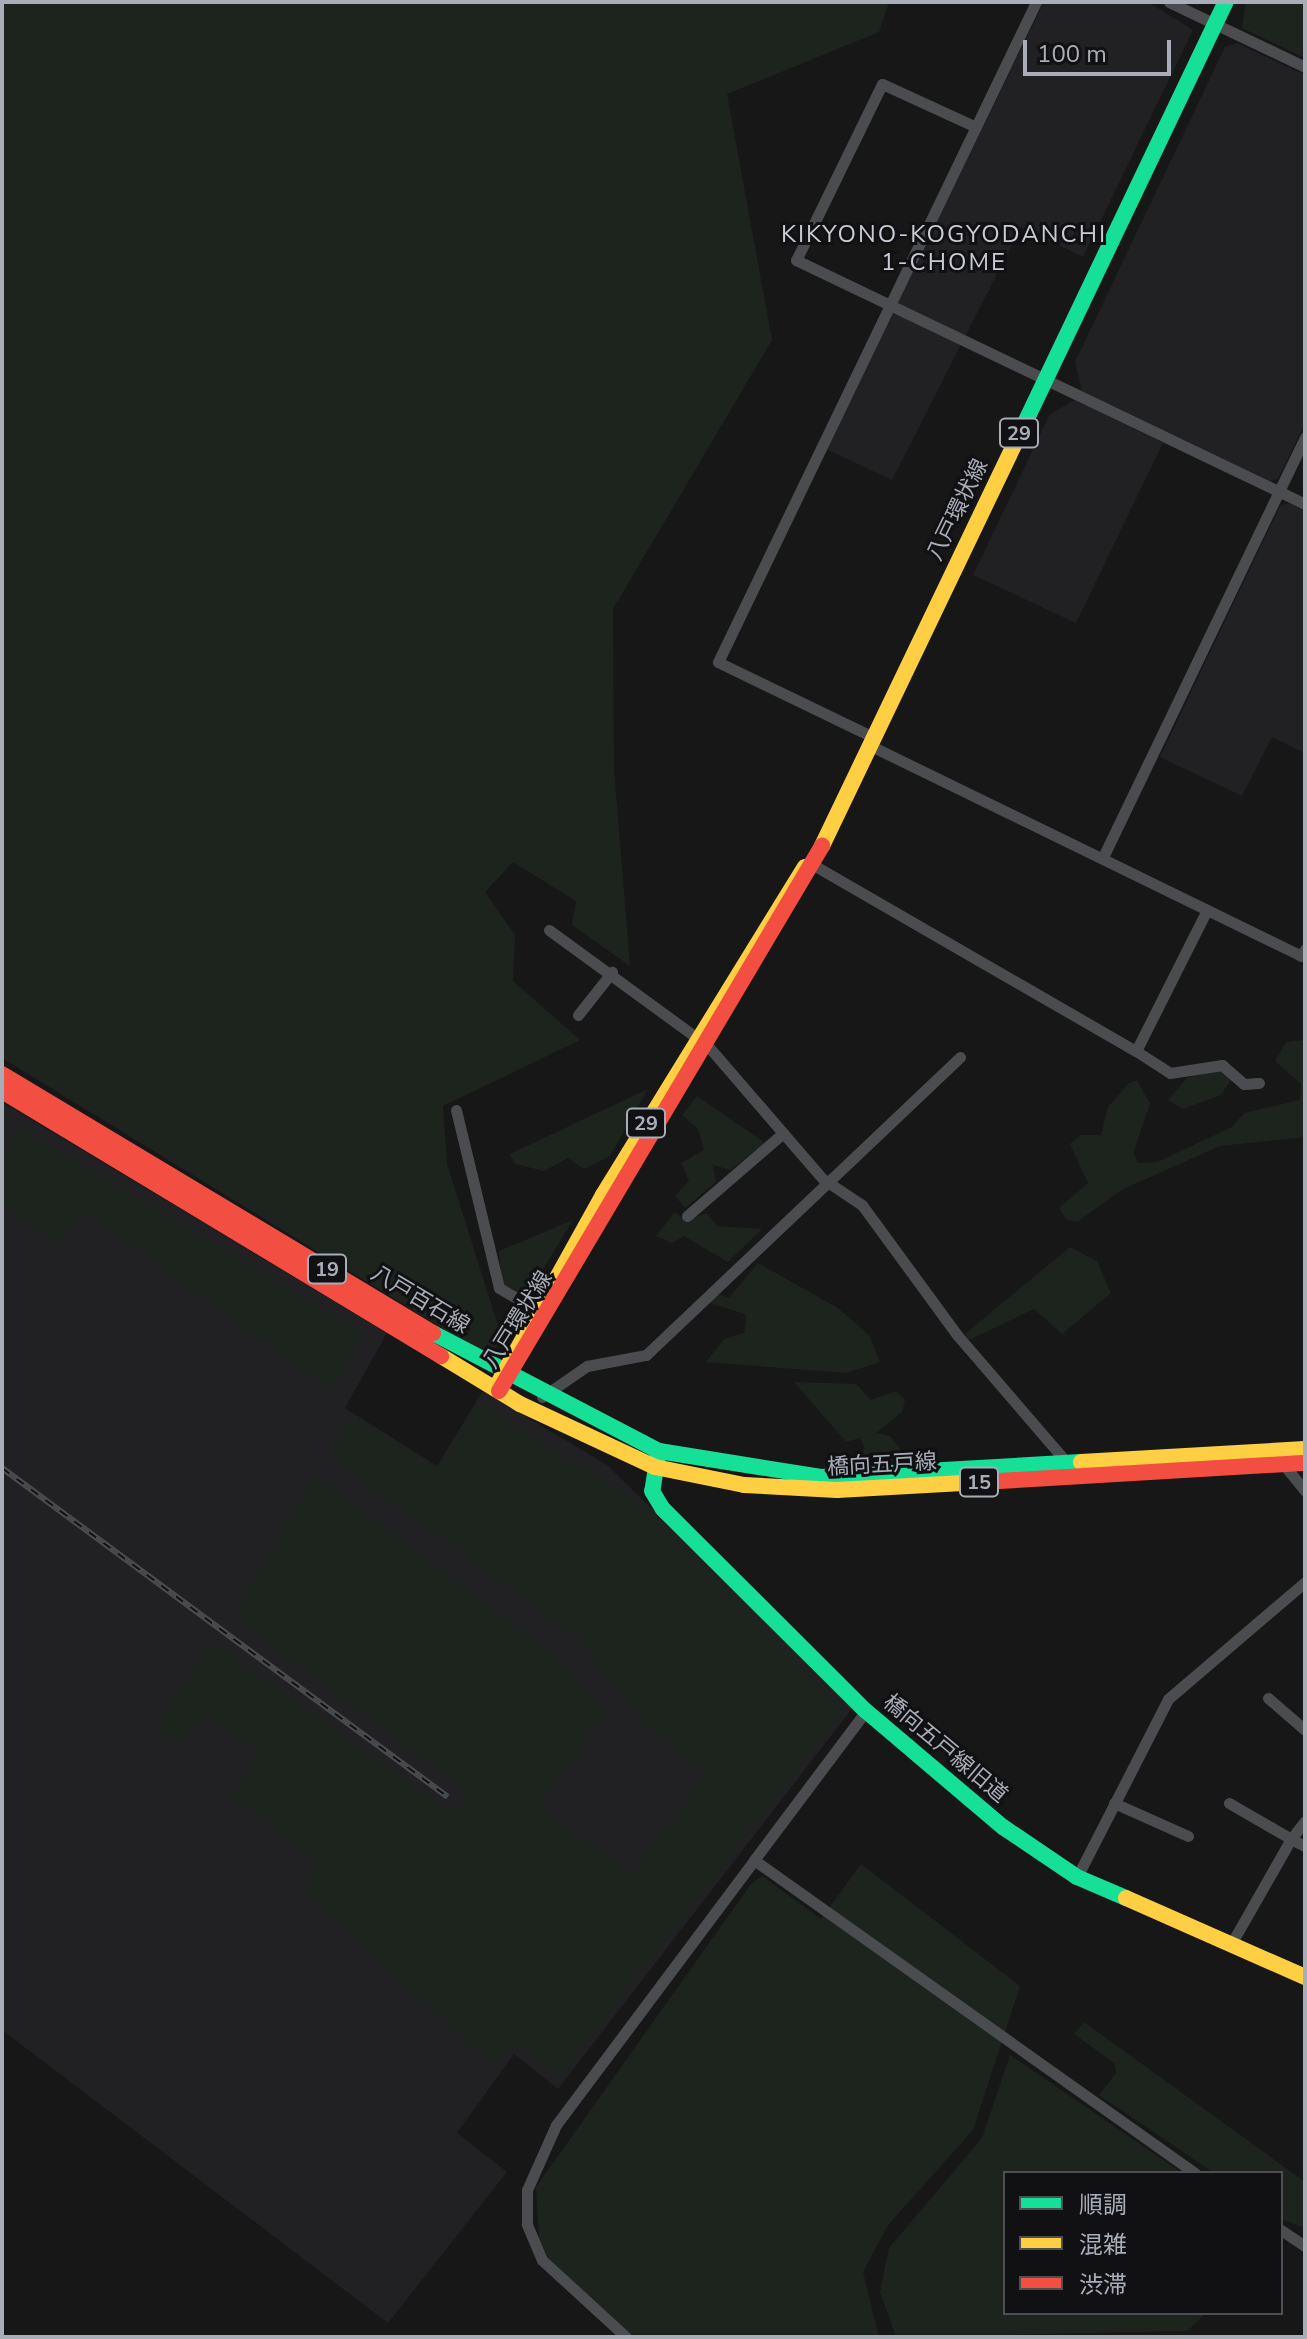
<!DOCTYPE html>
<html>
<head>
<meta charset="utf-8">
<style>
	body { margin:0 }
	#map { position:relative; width:1307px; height:2339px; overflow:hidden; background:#171717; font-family:"Nunito Sans","Noto Sans JP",sans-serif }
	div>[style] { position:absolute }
	.built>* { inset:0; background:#212123 }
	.green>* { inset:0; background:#1d241e }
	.street>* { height:11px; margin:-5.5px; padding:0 5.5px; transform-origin:5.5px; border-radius:5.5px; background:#4b4c50 }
	.fast>* { height:16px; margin:-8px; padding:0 8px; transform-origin:8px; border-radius:8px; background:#16e098 }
	.slow>* { height:16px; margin:-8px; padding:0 8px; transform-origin:8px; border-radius:8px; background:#ffcf43 }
	.jam>* { height:16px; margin:-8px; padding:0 8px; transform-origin:8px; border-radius:8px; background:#f24e42 }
	.rail>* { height:6px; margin-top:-3px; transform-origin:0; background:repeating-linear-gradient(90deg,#111113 0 9px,#4b4c4f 0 18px); box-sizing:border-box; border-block:2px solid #4b4c4f }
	span { translate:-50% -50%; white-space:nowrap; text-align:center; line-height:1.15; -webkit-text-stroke:6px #111113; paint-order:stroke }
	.shield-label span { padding:2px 6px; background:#111113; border:2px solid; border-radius:6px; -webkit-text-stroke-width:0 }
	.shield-label { font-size:20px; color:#a8adb8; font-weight:700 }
	.street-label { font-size:22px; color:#a8adb8 }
	.neighbourhood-label { font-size:24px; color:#c9ccd4; letter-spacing:2px }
	.frame { position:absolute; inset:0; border:4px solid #a8adb8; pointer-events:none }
	.legend { position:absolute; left:1003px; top:2171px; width:280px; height:144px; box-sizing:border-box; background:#111113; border:2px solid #4d4f55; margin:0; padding:10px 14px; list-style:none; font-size:24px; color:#a8adb8 }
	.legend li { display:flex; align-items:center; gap:16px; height:40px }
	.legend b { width:40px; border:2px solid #4d4f55 }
	.scale { position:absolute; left:1023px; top:40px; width:148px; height:36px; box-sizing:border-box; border:4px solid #a8adb8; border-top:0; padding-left:10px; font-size:24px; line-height:28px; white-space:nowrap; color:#a8adb8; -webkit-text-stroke:6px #111113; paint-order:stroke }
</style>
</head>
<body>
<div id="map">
	<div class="built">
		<i style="clip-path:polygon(1044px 2px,1148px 2px,1193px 30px,1083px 257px,1021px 227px,892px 480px,826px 449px)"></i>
		<i style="clip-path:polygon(1237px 43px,1305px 75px,1305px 423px,1278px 479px,1270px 481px,1082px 391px,1075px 362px,1225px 47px)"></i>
		<i style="clip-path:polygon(1075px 400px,1163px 443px,1076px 623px,973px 575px,1050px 414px)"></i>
		<i style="clip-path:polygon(1290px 503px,1305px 510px,1305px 753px,1272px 737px,1242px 796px,1160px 757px,1280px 506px)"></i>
		<i style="clip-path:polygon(2px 1102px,387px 1333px,345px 1408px,437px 1466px,483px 1391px,607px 1465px,854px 1706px,558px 2089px,514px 2054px,457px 2133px,507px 2172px,388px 2323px,2px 2030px)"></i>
	</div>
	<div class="green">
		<i style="clip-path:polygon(2px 2px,889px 2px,879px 32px,727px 94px,772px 340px,613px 609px,614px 769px,630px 966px,572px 925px,576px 901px,513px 862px,485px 892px,515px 935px,513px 981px,580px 1040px,443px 1106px,447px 1164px,502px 1338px,496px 1348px,478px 1350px,2px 1058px)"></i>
		<i style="clip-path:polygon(1246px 2px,1305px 2px,1305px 58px,1242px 28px)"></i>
		<i style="clip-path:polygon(1305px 1040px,1305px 1137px,1220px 1146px,1123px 1189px,1077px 1222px,1067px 1220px,1059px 1208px,1088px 1183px,1070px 1144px,1081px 1135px,1101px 1135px,1108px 1107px,1129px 1083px,1137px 1080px,1150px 1104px,1133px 1153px,1138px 1163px,1157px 1162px,1232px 1127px,1244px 1113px,1300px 1100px,1301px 1084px,1275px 1061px,1286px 1042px)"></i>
		<i style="clip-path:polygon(1217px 1069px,1232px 1078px,1221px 1095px,1183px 1109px,1168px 1100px,1187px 1078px)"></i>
		<i style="clip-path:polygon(648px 1089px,610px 1156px,584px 1169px,568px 1158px,544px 1171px,515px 1164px,510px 1154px)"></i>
		<i style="clip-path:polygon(697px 1096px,765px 1143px,730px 1170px,713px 1165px,716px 1182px,685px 1208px,675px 1196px,689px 1181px,681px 1163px,704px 1150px,698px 1129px,682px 1115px)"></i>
		<i style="clip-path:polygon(19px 1127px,363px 1334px,333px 1392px,83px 1210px,57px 1244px,2px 1202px,2px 1156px)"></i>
		<i style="clip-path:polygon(675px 1212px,685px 1221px,707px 1213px,717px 1226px,762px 1229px,728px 1262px,684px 1236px,672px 1243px,656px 1236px)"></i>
		<i style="clip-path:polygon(573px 1220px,526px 1297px,502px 1285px,499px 1251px)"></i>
		<i style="clip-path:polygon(1070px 1247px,1097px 1261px,1111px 1293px,1062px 1334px,1034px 1309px,969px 1340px,965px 1334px)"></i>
		<i style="clip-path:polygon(758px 1263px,838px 1308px,869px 1335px,880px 1362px,846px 1373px,706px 1362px,724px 1339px,744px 1333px,746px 1323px,745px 1314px,706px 1302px,714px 1293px,729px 1298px)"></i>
		<i style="clip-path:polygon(794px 1382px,856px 1384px,871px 1400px,896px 1391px,905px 1400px,902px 1412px,876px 1433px,890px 1436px,907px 1458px,865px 1467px,856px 1455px,865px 1448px,860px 1438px,846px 1442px)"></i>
		<i style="clip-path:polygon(479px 1401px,651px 1512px,843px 1710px,561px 2074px,515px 2043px,493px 2066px,305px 1891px,320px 1863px,231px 1796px,262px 1756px,205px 1713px,177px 1746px,154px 1731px,213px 1642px,452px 1814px,468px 1791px,233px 1616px,315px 1476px,555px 1656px,605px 1713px,538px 1809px,632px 1874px,707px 1770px,653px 1734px,574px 1635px,328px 1456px,353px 1416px,438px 1468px)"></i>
		<i style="clip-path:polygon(861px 1864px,1020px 1986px,973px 2130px,888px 2225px,863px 2272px,879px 2337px,631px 2337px,560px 2283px,539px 2239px,536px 2187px,751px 1884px,762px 1876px,821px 1919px)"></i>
		<i style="clip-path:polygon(1084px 2022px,1305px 2182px,1303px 2227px,1281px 2219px,1281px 2173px,1214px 2173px,1099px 2095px,1116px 2073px,1114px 2063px,1074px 2034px)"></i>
		<i style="clip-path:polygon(1010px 2055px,1182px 2173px,1005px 2173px,1005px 2313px,1206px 2313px,1187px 2331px,896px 2337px,880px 2292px,889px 2248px,982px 2138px)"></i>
	</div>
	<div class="street">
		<i style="left:1169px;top:2px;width:151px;rotate:25.5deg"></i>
		<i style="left:976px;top:127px;width:103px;rotate:-155.4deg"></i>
		<i style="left:882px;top:84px;width:196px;rotate:116deg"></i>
		<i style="left:796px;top:260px;width:564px;rotate:25.61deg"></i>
		<i style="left:873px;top:737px;width:172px;rotate:-154.2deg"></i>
		<i style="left:718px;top:662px;width:733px;rotate:-64.27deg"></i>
		<i style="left:869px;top:745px;width:481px;rotate:26deg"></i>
		<i style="left:1301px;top:956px;width:8px;rotate:-60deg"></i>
		<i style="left:1103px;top:857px;width:466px;rotate:-64.3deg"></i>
		<i style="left:810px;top:863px;width:376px;rotate:30deg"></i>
		<i style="left:1136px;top:1051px;width:158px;rotate:-63.3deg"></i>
		<i style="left:549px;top:930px;width:197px;rotate:36.1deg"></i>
		<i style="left:708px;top:1046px;width:176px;rotate:49.2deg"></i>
		<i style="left:823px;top:1179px;width:47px;rotate:33.7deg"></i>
		<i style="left:862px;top:1205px;width:162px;rotate:53.8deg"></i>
		<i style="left:958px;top:1336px;width:169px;rotate:49.3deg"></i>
		<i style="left:578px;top:1015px;width:55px;rotate:-51.7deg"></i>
		<i style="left:1136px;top:1051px;width:40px;rotate:32.9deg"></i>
		<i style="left:1170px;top:1073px;width:53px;rotate:-8.7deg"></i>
		<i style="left:1222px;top:1065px;width:29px;rotate:41deg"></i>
		<i style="left:1244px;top:1084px;width:15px;rotate:-4deg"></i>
		<i style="left:456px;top:1110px;width:183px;rotate:76.4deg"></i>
		<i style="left:499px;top:1288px;width:44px;rotate:30.1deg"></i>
		<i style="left:687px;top:1216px;width:127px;rotate:-40.8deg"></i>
		<i style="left:542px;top:1397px;width:55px;rotate:-34.6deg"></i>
		<i style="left:587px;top:1366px;width:60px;rotate:-10.6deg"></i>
		<i style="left:646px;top:1355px;width:433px;rotate:-43.5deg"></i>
		<i style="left:1280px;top:1460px;width:40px;rotate:51deg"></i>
		<i style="left:1268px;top:1698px;width:49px;rotate:40.9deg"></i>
		<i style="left:1114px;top:1803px;width:81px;rotate:24deg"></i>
		<i style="left:1229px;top:1803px;width:72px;rotate:30.1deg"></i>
		<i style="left:1291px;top:1839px;width:121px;rotate:119.7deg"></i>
		<i style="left:1305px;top:1821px;width:23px;rotate:128deg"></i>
		<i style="left:1291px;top:1839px;width:16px;rotate:27deg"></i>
		<i style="left:754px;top:1860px;width:186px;rotate:-53.1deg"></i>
		<i style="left:1077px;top:1877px;width:200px;rotate:-62.9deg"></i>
		<i style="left:1168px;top:1699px;width:180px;rotate:-40.5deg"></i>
		<i style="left:1281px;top:2230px;width:29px;rotate:34deg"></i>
		<i style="left:626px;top:2337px;width:114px;rotate:-137.5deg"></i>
		<i style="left:542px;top:2260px;width:39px;rotate:-113deg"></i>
		<i style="left:527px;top:2224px;width:34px;rotate:-90deg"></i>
		<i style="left:527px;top:2190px;width:71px;rotate:-66deg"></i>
		<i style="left:556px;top:2125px;width:331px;rotate:-53.2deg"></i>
		<i style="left:754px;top:1860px;width:541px;rotate:35.37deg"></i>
	</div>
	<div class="fast">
		<i style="left:1021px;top:431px;width:475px;rotate:-64.5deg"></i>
		<i style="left:433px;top:1333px;width:255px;rotate:27.6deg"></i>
		<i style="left:659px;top:1451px;width:164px;rotate:9.1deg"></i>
		<i style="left:821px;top:1477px;width:260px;rotate:-3.3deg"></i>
		<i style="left:658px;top:1455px;width:36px;rotate:99deg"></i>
		<i style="left:652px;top:1491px;width:21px;rotate:59deg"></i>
		<i style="left:663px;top:1509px;width:286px;rotate:44.9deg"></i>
		<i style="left:866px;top:1711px;width:180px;rotate:40.3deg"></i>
		<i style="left:1003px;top:1827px;width:89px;rotate:34deg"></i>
		<i style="left:1077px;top:1877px;width:53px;rotate:23.2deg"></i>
	</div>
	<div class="slow">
		<i style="left:822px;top:846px;width:460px;rotate:-64.4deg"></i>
		<i style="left:441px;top:1356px;width:92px;rotate:31.3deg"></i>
		<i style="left:520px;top:1404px;width:149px;rotate:25deg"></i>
		<i style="left:655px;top:1467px;width:91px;rotate:11.4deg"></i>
		<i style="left:744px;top:1485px;width:93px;rotate:3.1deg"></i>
		<i style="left:837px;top:1490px;width:162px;rotate:-3.2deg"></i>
		<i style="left:499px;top:1382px;width:214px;rotate:-60.9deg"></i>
		<i style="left:603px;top:1195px;width:385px;rotate:-58.4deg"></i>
		<i style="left:1081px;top:1462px;width:224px;rotate:-3.3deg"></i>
		<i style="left:1126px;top:1898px;width:196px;rotate:23.8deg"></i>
	</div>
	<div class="jam">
		<i style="left:2px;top:1074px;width:503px;rotate:31deg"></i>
		<i style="left:2px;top:1091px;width:513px;rotate:31.12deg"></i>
		<i style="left:499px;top:1391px;width:634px;rotate:-59.35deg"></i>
		<i style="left:999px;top:1481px;width:307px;rotate:-3.4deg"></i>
	</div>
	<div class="rail">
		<i style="left:2px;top:1468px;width:554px;rotate:36.42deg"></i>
	</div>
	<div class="shield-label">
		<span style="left:1019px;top:433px">29</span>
		<span style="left:646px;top:1123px">29</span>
		<span style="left:327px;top:1269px">19</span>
		<span style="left:979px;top:1482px">15</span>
	</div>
	<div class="street-label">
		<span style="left:958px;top:510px;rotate:-64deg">八戸環状線</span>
		<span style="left:420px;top:1300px;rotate:31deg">八戸百石線</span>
		<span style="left:518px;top:1320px;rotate:-58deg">八戸環状線</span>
		<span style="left:882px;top:1465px;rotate:-3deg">橋向五戸線</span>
		<span style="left:945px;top:1749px;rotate:40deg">橋向五戸線旧道</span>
	</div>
	<div class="neighbourhood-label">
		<span style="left:944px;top:249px">KIKYONO-KOGYODANCHI<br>1-CHOME</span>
	</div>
	<div class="frame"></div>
	<ul class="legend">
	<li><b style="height:10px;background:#16e098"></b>順調</li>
	<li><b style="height:10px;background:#ffcf43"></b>混雑</li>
	<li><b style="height:10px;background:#f24e42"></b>渋滞</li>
	</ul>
	<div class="scale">100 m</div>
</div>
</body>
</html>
